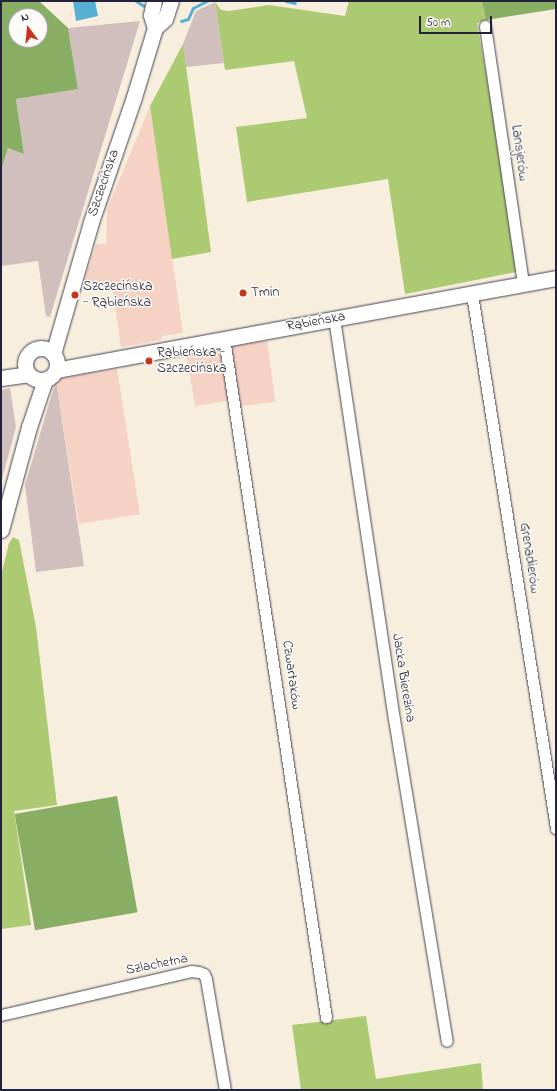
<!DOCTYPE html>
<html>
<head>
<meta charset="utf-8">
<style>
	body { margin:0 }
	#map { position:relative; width:557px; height:1091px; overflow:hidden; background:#f8eedd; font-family:"Indie Flower",sans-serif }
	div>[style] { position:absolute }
	.built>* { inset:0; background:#f6d2c4; transform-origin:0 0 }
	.industrial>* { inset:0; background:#d1bfbe }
	.green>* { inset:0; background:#abca72 }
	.forest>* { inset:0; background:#88ae64; transform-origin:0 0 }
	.water>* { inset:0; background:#57afd4 }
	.stream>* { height:3px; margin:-1.5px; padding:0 1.5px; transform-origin:1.5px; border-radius:1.5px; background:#57afd4 }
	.roads { filter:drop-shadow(0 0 1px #424153) drop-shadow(0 0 1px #424153) }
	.street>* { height:11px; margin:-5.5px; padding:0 5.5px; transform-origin:5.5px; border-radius:5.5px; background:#fff }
	.secondary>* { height:15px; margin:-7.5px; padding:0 7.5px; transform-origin:7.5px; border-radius:7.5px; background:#fff }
	.secondary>.ring { margin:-7.5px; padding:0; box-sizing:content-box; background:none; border:15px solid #fff; border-radius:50% }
	.dots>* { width:11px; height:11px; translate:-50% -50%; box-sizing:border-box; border:2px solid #fdfcf7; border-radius:50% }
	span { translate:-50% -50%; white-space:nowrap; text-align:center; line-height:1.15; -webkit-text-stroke:3px #fdfcf7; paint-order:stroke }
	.street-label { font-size:14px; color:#22223b }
	.poi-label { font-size:14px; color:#22223b }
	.left { translate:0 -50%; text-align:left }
	.frame { position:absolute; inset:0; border:2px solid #22223b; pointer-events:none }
	.north { position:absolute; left:8px; top:8px; width:40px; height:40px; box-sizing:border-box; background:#fdfcf7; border:1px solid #a5a5ac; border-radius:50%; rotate:344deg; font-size:11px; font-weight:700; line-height:16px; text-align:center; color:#22223b }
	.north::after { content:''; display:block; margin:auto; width:14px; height:18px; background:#c8321e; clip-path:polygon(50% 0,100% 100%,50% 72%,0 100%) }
	.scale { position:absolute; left:419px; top:16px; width:73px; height:18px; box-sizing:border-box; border:2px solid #22223b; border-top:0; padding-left:5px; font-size:12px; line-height:14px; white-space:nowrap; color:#22223b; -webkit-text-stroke:3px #fdfcf7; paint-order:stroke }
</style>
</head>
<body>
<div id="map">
	<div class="built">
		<i style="clip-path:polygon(150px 106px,183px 333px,162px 336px,161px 340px,121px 347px,112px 286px,82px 289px,96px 244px,106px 244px,107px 209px)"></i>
		<i style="left:267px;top:341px;width:61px;height:38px;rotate:82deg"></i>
		<i style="left:220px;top:350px;width:51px;height:34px;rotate:80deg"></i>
		<i style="left:117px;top:369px;width:147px;height:62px;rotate:81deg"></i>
	</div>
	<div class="industrial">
		<i style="clip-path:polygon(215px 2px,224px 63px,186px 67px,183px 44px,196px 11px)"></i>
		<i style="clip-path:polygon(140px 21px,50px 317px,46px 316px,38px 261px,1px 266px,1px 171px,8px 148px,24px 154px,16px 99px,78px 89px,68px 28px)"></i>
		<i style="clip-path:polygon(56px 380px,84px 566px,36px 572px,25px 485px)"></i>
		<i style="clip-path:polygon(10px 388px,16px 427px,1px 483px,1px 390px)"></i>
	</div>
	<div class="green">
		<i style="clip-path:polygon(349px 1px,482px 1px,486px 20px,477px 23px,501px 160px,516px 272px,405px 294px,388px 179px,247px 202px,236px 127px,307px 118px,294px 61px,225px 70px,215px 2px,221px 10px,229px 11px,269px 5px,345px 16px)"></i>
		<i style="clip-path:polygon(183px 44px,211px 252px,172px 259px,150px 106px)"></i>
		<i style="clip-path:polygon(13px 537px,19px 540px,36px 627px,57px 805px,14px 811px,31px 925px,1px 929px,1px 576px,9px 543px)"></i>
		<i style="clip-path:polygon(366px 1016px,376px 1079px,481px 1063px,483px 1090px,301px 1090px,292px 1025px)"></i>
	</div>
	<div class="forest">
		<i style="clip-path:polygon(evenodd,1px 1px,39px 1px,68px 28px,78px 89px,16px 99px,24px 154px,8px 148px,1px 171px,1px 1px,16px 16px,40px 16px,40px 40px,16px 40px,16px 16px)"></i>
		<i style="clip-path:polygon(482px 1px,556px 1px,556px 9px,486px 20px)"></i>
		<i style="left:117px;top:796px;width:118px;height:104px;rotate:80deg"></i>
	</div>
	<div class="water">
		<i style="clip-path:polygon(73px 1px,95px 1px,98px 16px,76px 21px)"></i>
	</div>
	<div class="stream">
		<i style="left:136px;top:1px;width:9px;rotate:32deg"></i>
		<i style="left:286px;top:1px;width:9px;rotate:13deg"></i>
		<i style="left:181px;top:21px;width:7px;rotate:-16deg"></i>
		<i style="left:188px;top:19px;width:12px;rotate:-66deg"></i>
		<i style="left:193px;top:8px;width:16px;rotate:-27deg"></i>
	</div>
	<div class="roads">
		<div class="street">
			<i style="left:485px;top:26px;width:261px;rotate:81.6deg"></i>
			<i style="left:472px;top:294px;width:541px;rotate:81.06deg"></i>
			<i style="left:334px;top:318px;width:405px;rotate:81.5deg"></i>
			<i style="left:394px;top:719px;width:326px;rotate:80.7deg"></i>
			<i style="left:224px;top:338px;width:687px;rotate:81.46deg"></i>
			<i style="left:1px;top:1015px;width:195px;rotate:-13deg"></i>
			<i style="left:191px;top:971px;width:8px;rotate:7deg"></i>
			<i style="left:199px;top:972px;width:5px;rotate:22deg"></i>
			<i style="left:204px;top:974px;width:5px;rotate:68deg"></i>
			<i style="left:206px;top:979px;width:113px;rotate:80.3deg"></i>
		</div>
		<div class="secondary">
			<i style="left:154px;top:1px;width:14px;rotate:102deg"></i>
			<i style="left:151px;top:15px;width:14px;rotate:73deg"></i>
			<i class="ring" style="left:25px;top:348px;width:17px;height:17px"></i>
			<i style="left:53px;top:354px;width:137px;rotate:-73.9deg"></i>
			<i style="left:91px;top:222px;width:132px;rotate:-71deg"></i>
			<i style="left:134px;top:97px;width:72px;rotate:-73.1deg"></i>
			<i style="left:155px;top:28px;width:13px;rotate:-42deg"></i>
			<i style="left:165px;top:19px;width:19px;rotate:-72deg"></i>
			<i style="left:56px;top:370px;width:508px;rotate:-10.43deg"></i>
			<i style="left:1px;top:378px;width:27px;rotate:-8deg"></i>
			<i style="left:1px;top:530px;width:107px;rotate:-74.8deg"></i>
			<i style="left:29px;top:427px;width:50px;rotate:-71.2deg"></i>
		</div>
	</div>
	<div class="dots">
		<i style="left:243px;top:293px;background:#c8321e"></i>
		<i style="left:75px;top:295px;background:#c8321e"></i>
		<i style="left:149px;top:361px;background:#c8321e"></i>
	</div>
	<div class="street-label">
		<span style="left:519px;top:153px;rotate:82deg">Lansjerów</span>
		<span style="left:104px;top:183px;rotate:-71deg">Szczecińska</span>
		<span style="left:316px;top:322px;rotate:-10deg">Rąbieńska</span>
		<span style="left:529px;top:558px;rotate:81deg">Grenadierów</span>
		<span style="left:291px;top:675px;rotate:82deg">Czwartaków</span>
		<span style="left:403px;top:678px;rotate:81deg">Jacka Bierezina</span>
		<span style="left:157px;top:965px;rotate:-11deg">Szlachetna</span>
	</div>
	<div class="poi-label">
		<span class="left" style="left:83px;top:295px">Szczecińska<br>- Rąbieńska</span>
		<span class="left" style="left:251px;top:293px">Tmin</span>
		<span class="left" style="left:157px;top:361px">Rąbieńska -<br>Szczecińska</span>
	</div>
	<div class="frame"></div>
	<div class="north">N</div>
	<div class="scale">50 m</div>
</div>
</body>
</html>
